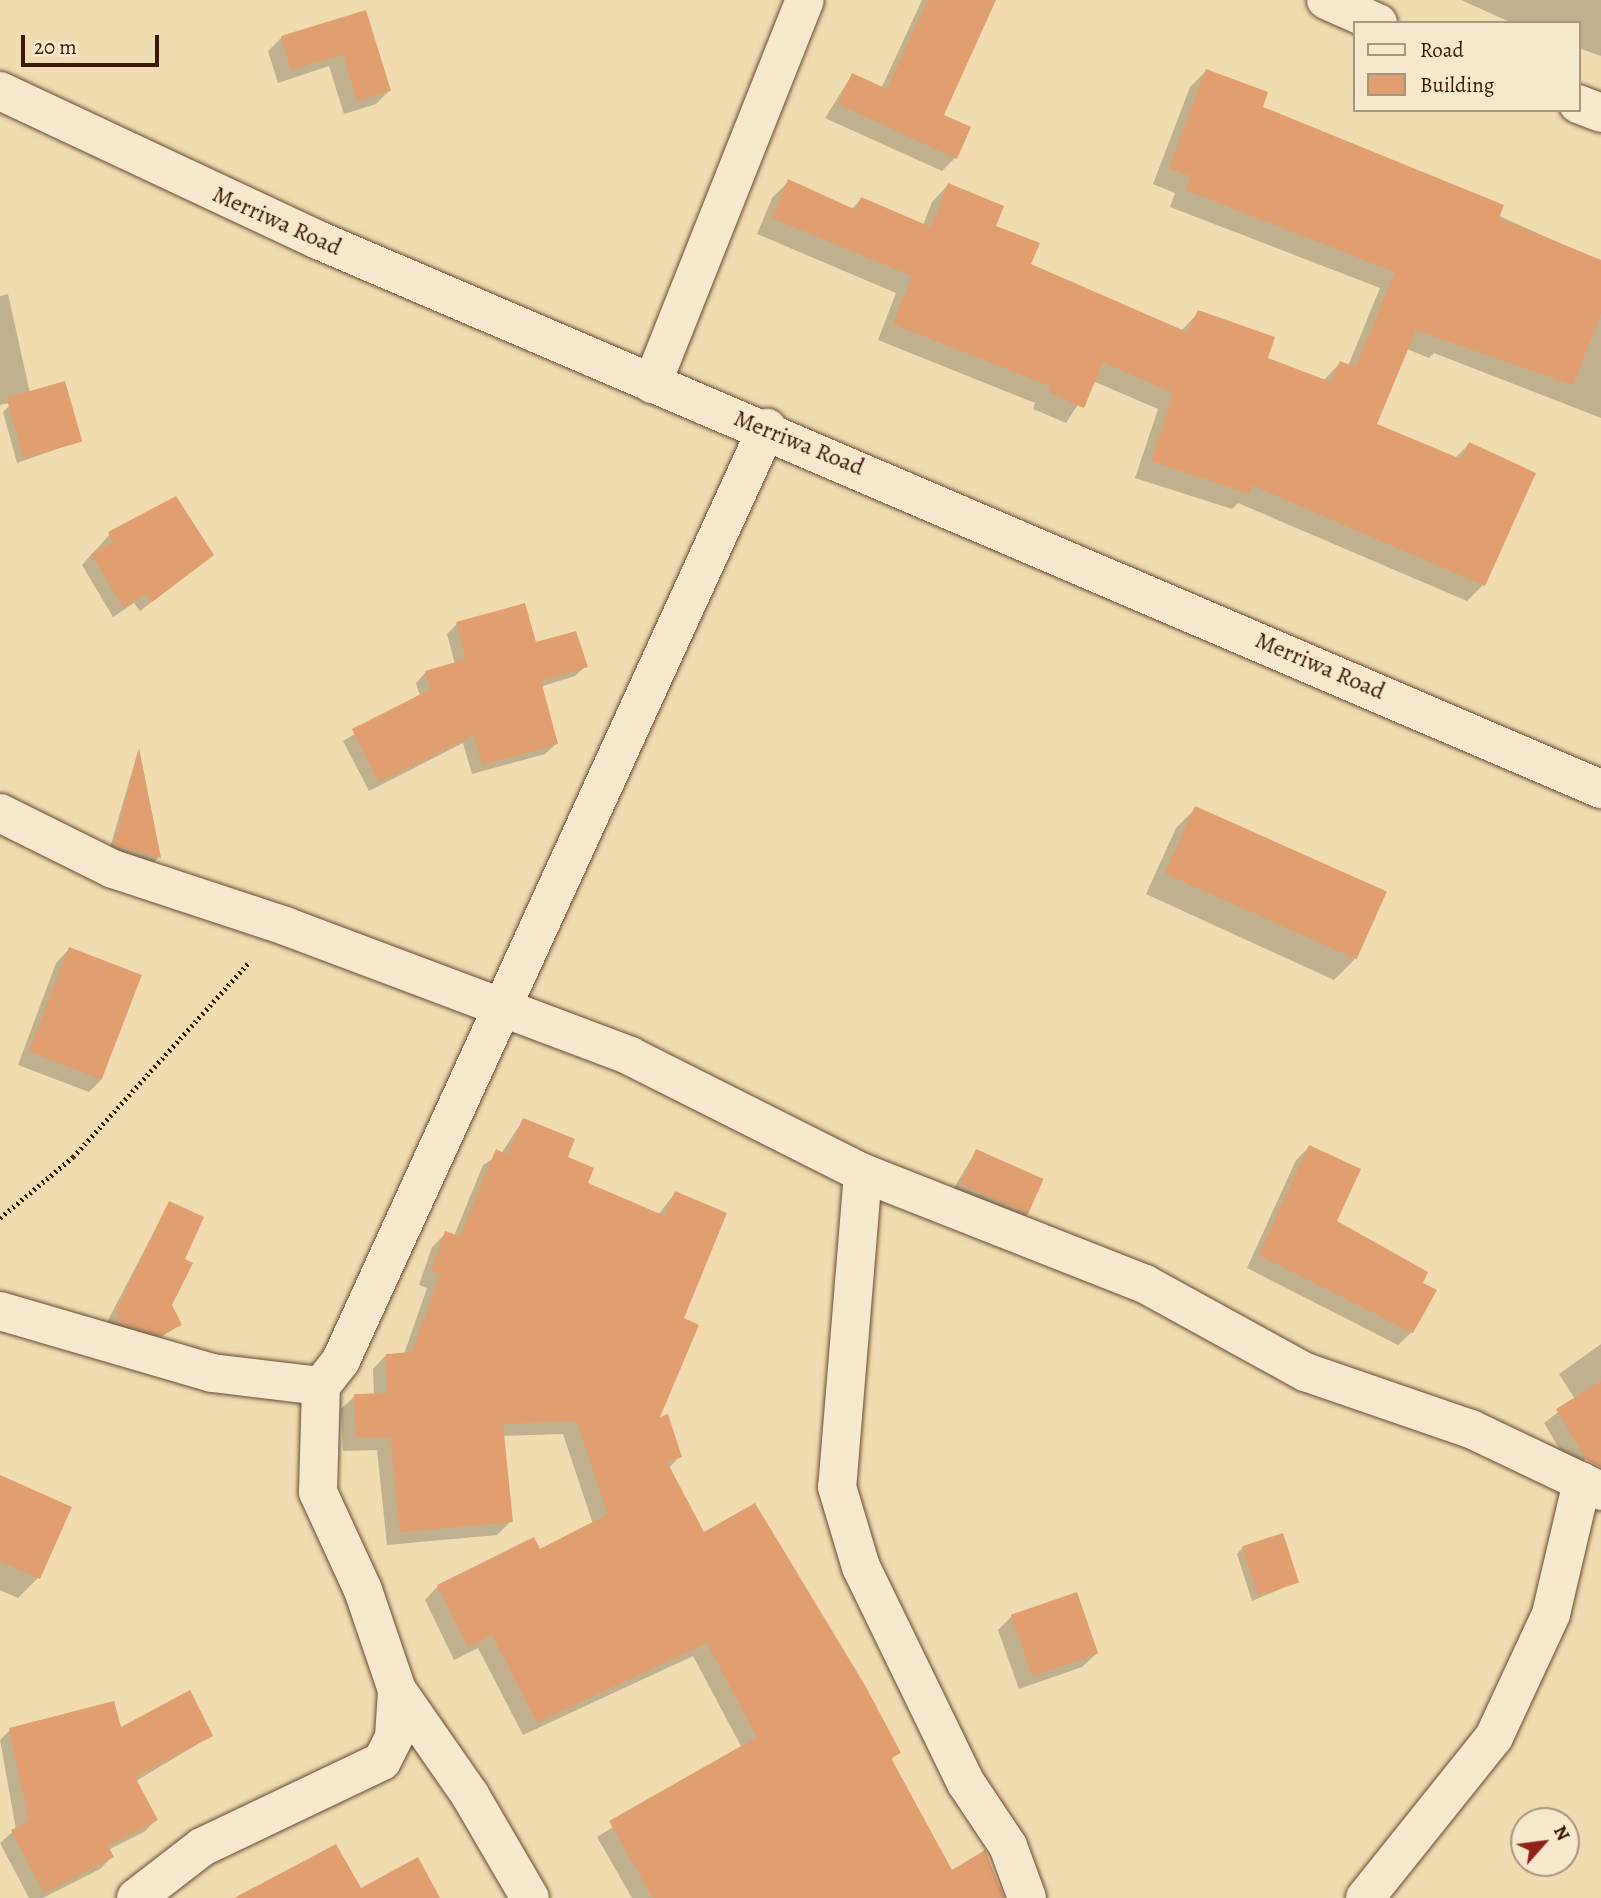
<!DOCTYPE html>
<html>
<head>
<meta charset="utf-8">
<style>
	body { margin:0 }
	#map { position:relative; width:1601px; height:1898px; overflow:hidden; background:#f1dcb1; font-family:Alegreya,serif }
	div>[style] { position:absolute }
	.shadow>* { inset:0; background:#0003 }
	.building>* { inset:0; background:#e09e71; transform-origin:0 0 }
	.path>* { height:4.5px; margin-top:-2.25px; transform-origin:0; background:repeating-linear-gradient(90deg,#391905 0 2px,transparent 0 5.5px) }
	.roads { filter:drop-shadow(0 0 2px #674a30) drop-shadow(0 0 2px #674a30) }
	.minor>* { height:38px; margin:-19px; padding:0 19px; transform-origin:19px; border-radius:19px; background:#f6e8cc }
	span { translate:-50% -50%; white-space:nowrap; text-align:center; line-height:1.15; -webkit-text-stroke:7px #f6e8cc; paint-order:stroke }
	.street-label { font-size:24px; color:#391905 }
	.legend { position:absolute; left:1353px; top:21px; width:228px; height:91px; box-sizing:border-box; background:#f6e8cc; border:2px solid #aa957c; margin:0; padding:9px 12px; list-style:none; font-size:21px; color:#391905 }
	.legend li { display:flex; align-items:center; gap:14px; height:35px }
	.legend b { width:35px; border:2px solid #aa957c }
	.north { position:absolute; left:1510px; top:1807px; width:70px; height:70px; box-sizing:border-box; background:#f6e8cc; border:2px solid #aa957c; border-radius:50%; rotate:62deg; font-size:19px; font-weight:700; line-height:28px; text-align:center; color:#391905 }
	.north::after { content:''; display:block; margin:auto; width:24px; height:32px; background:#8f2418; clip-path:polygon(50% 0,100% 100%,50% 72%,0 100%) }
	.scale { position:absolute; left:21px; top:35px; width:138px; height:32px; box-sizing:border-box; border:4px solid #391905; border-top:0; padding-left:9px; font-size:21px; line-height:24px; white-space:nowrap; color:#391905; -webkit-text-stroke:5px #f6e8cc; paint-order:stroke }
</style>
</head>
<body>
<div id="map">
	<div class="shadow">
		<i style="clip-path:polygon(922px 0,994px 0,942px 115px,955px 158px,942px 171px,825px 118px,852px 75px,881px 89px)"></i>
		<i style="clip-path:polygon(1461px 0,1601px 0,1601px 56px,1578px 48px,1578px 23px,1512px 23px)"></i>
		<i style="clip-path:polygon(365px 12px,389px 91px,376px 104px,344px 114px,329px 66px,278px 83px,268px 51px,282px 37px)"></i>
		<i style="clip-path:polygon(1206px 71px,1261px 108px,1601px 262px,1601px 418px,1434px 353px,1429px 358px,1407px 349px,1375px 425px,1455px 458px,1469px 444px,1483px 585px,1467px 601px,1238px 503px,1232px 509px,1135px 478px,1158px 409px,1093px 381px,1066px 423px,1033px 409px,1035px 403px,878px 340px,896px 293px,757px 234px,772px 198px,789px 181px,851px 210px,861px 199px,923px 225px,932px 202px,948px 185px,1029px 265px,1181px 331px,1199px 312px,1266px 359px,1323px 381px,1340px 363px,1348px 366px,1380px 288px,1170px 207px,1175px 193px,1153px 184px,1190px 87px)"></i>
		<i style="clip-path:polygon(8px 294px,30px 393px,23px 400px,80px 441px,17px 463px,3px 412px,13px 402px,0 405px,0 296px)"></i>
		<i style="clip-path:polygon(110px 534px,212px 555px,140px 611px,134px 603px,113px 617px,82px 565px)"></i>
		<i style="clip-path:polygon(457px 624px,535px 644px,586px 666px,575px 676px,540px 687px,556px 744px,545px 754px,472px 774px,463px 743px,369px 791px,343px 741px,420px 696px,416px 683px,426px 672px,455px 664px,447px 634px)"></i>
		<i style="clip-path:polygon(138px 751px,159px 857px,153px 863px,109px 851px)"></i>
		<i style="clip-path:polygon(1196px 808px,1384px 894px,1354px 960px,1334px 980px,1146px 894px,1176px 828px)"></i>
		<i style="clip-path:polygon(69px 949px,102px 1079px,89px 1092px,18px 1065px,56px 963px)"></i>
		<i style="clip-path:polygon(523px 1120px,586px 1184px,658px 1215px,675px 1193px,682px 1319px,657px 1420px,680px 1456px,668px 1469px,703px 1534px,898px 1752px,890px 1761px,951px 1872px,1002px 1898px,632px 1898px,597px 1837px,742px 1748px,693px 1656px,523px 1735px,478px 1648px,454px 1660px,425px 1600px,438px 1586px,539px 1551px,593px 1524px,563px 1434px,502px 1436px,511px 1521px,497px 1535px,387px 1545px,377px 1450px,343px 1451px,341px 1409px,355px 1396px,374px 1395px,373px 1369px,386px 1355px,404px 1354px,427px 1288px,419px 1285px,432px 1247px,446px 1233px,454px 1236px,483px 1165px,501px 1154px)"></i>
		<i style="clip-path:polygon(1309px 1147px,1335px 1222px,1421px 1283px,1412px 1332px,1398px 1345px,1247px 1268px,1296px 1160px)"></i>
		<i style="clip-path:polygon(976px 1151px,1028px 1214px,1014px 1227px,948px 1198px)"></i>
		<i style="clip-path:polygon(169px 1203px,183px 1259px,170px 1305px,180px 1325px,150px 1344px,112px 1333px,107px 1322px)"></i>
		<i style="clip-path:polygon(1601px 1344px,1601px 1450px,1571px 1468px,1544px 1423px,1575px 1399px,1559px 1374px)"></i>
		<i style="clip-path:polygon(0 1477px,70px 1508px,38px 1578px,18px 1598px,0 1590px)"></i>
		<i style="clip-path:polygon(1243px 1547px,1297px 1582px,1252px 1601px,1237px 1554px)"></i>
		<i style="clip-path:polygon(1012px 1616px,1096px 1654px,1082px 1667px,1019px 1689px,998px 1630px)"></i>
		<i style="clip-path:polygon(120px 1729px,211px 1736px,136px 1781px,156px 1820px,144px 1832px,108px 1850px,112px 1857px,100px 1869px,43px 1898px,29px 1898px,0 1843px,16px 1829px,0 1740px,10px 1730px)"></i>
	</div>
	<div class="building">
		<i style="clip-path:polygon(928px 0,996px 0,944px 115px,971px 127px,957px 159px,838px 104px,852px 73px,887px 89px)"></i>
		<i style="clip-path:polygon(366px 10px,391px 91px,357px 101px,343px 54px,291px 70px,281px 36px)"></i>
		<i style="clip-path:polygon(1206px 69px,1268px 92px,1263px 107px,1504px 205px,1499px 218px,1601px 260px,1601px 313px,1573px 385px,1416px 330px,1377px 424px,1461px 459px,1469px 442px,1536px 473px,1485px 586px,1252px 485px,1250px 494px,1151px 461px,1173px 393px,1103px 362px,1084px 408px,1048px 392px,1050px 386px,893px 324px,912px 276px,772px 218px,788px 179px,856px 210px,861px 197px,931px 227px,948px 183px,1004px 206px,996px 226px,1040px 243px,1031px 264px,1187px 332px,1198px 310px,1275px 337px,1268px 358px,1331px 382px,1340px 361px,1356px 367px,1395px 272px,1186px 190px,1190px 176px,1169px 168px)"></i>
		<i style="left:65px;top:381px;width:63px;height:61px;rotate:74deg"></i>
		<i style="clip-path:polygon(176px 496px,214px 555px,152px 602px,145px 594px,124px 608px,91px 554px,113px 542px,108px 532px)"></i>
		<i style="clip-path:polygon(525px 603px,536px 642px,576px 631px,588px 667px,541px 681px,558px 744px,482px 765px,474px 735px,379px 782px,352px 729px,431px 689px,425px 671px,466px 659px,456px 622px)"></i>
		<i style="clip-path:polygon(139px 748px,161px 858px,114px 845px)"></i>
		<i style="left:1195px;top:806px;width:210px;height:74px;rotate:24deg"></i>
		<i style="left:69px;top:947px;width:78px;height:112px;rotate:21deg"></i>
		<i style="clip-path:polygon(523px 1118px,575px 1139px,568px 1157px,594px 1168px,588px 1183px,665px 1216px,675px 1191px,727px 1213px,684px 1318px,699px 1325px,660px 1417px,668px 1414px,682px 1457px,667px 1462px,704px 1532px,755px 1503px,866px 1687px,901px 1753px,891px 1758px,952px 1870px,985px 1850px,1004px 1898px,653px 1898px,609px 1821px,757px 1737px,707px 1643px,537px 1722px,492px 1635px,468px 1647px,437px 1585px,534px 1537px,540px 1549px,608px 1514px,577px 1421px,503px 1424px,513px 1522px,400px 1532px,390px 1437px,356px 1438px,354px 1394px,387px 1393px,386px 1354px,412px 1352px,440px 1274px,431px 1271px,445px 1231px,460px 1236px,496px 1149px,508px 1155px)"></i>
		<i style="clip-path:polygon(1309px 1145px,1361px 1169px,1337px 1221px,1428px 1272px,1423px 1283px,1437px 1290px,1413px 1333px,1259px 1255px)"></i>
		<i style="left:976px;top:1149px;width:74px;height:38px;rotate:24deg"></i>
		<i style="clip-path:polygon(169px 1201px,204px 1217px,185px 1259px,193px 1263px,172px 1305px,182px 1325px,161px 1335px,122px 1324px,116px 1311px)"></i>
		<i style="clip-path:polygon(1601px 1381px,1601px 1467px,1587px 1460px,1556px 1409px)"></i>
		<i style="clip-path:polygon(0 1475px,72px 1507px,40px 1579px,0 1561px)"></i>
		<i style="left:1283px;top:1533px;width:52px;height:43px;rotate:72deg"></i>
		<i style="left:1077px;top:1592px;width:65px;height:70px;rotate:71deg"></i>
		<i style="clip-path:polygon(190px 1690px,213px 1736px,135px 1777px,158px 1820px,108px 1846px,114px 1857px,44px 1893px,11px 1830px,29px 1821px,9px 1728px,114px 1701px,121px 1727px)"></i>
		<i style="clip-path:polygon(336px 1844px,361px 1888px,418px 1857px,440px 1898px,234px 1898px)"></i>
	</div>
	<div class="path">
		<i style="left:0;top:1218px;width:95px;rotate:-39.9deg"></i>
		<i style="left:73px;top:1157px;width:264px;rotate:-47.9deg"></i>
	</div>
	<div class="roads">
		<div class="minor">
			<i style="left:1326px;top:0;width:57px;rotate:23.9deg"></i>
			<i style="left:0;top:91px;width:351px;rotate:25.1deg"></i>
			<i style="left:318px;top:240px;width:1396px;rotate:23.17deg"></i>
			<i style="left:1578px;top:104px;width:25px;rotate:21deg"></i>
			<i style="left:652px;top:384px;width:413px;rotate:-68.3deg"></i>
			<i style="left:0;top:813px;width:126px;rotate:26.4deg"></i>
			<i style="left:113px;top:869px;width:181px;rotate:18.3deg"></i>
			<i style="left:285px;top:926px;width:369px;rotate:20.6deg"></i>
			<i style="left:630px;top:1056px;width:261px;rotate:26.7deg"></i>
			<i style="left:863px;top:1173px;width:303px;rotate:21.5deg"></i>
			<i style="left:1145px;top:1284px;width:183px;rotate:28.8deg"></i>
			<i style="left:1305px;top:1372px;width:176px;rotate:19deg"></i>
			<i style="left:1471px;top:1429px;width:144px;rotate:25.5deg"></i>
			<i style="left:863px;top:1173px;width:315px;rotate:94.7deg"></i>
			<i style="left:837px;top:1487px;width:84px;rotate:73.3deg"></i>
			<i style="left:861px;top:1567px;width:240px;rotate:64.1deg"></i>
			<i style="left:966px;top:1783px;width:76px;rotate:56.3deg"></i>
			<i style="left:1008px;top:1846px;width:55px;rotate:69.9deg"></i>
			<i style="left:0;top:1311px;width:221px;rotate:16.3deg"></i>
			<i style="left:212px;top:1373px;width:110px;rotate:6.8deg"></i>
			<i style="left:321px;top:1386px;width:33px;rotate:-52deg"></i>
			<i style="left:341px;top:1360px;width:1025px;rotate:-65.44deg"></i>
			<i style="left:397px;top:1690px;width:128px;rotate:55.2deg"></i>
			<i style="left:470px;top:1795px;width:119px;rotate:59.8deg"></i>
			<i style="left:136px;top:1898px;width:83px;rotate:-37.7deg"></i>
			<i style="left:202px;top:1847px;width:199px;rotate:-25.5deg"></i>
			<i style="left:382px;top:1761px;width:27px;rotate:-63deg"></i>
			<i style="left:394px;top:1737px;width:47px;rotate:-86.3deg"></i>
			<i style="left:397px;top:1690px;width:106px;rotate:-108.8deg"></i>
			<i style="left:363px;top:1590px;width:108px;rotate:-114.7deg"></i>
			<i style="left:318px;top:1492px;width:106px;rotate:-88.4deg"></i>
			<i style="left:1365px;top:1898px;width:206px;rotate:-51.3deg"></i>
			<i style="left:1494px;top:1737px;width:136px;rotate:-65.1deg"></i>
			<i style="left:1551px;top:1614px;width:136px;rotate:-76.8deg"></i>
		</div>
	</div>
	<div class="street-label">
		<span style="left:277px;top:221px;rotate:24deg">Merriwa Road</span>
		<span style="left:799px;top:443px;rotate:22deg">Merriwa Road</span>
		<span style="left:1320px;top:666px;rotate:23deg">Merriwa Road</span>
	</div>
	<ul class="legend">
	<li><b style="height:9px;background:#f6e8cc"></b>Road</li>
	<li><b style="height:19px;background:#e09e71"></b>Building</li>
	</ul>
	<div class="north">N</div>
	<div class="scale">20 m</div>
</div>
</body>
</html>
